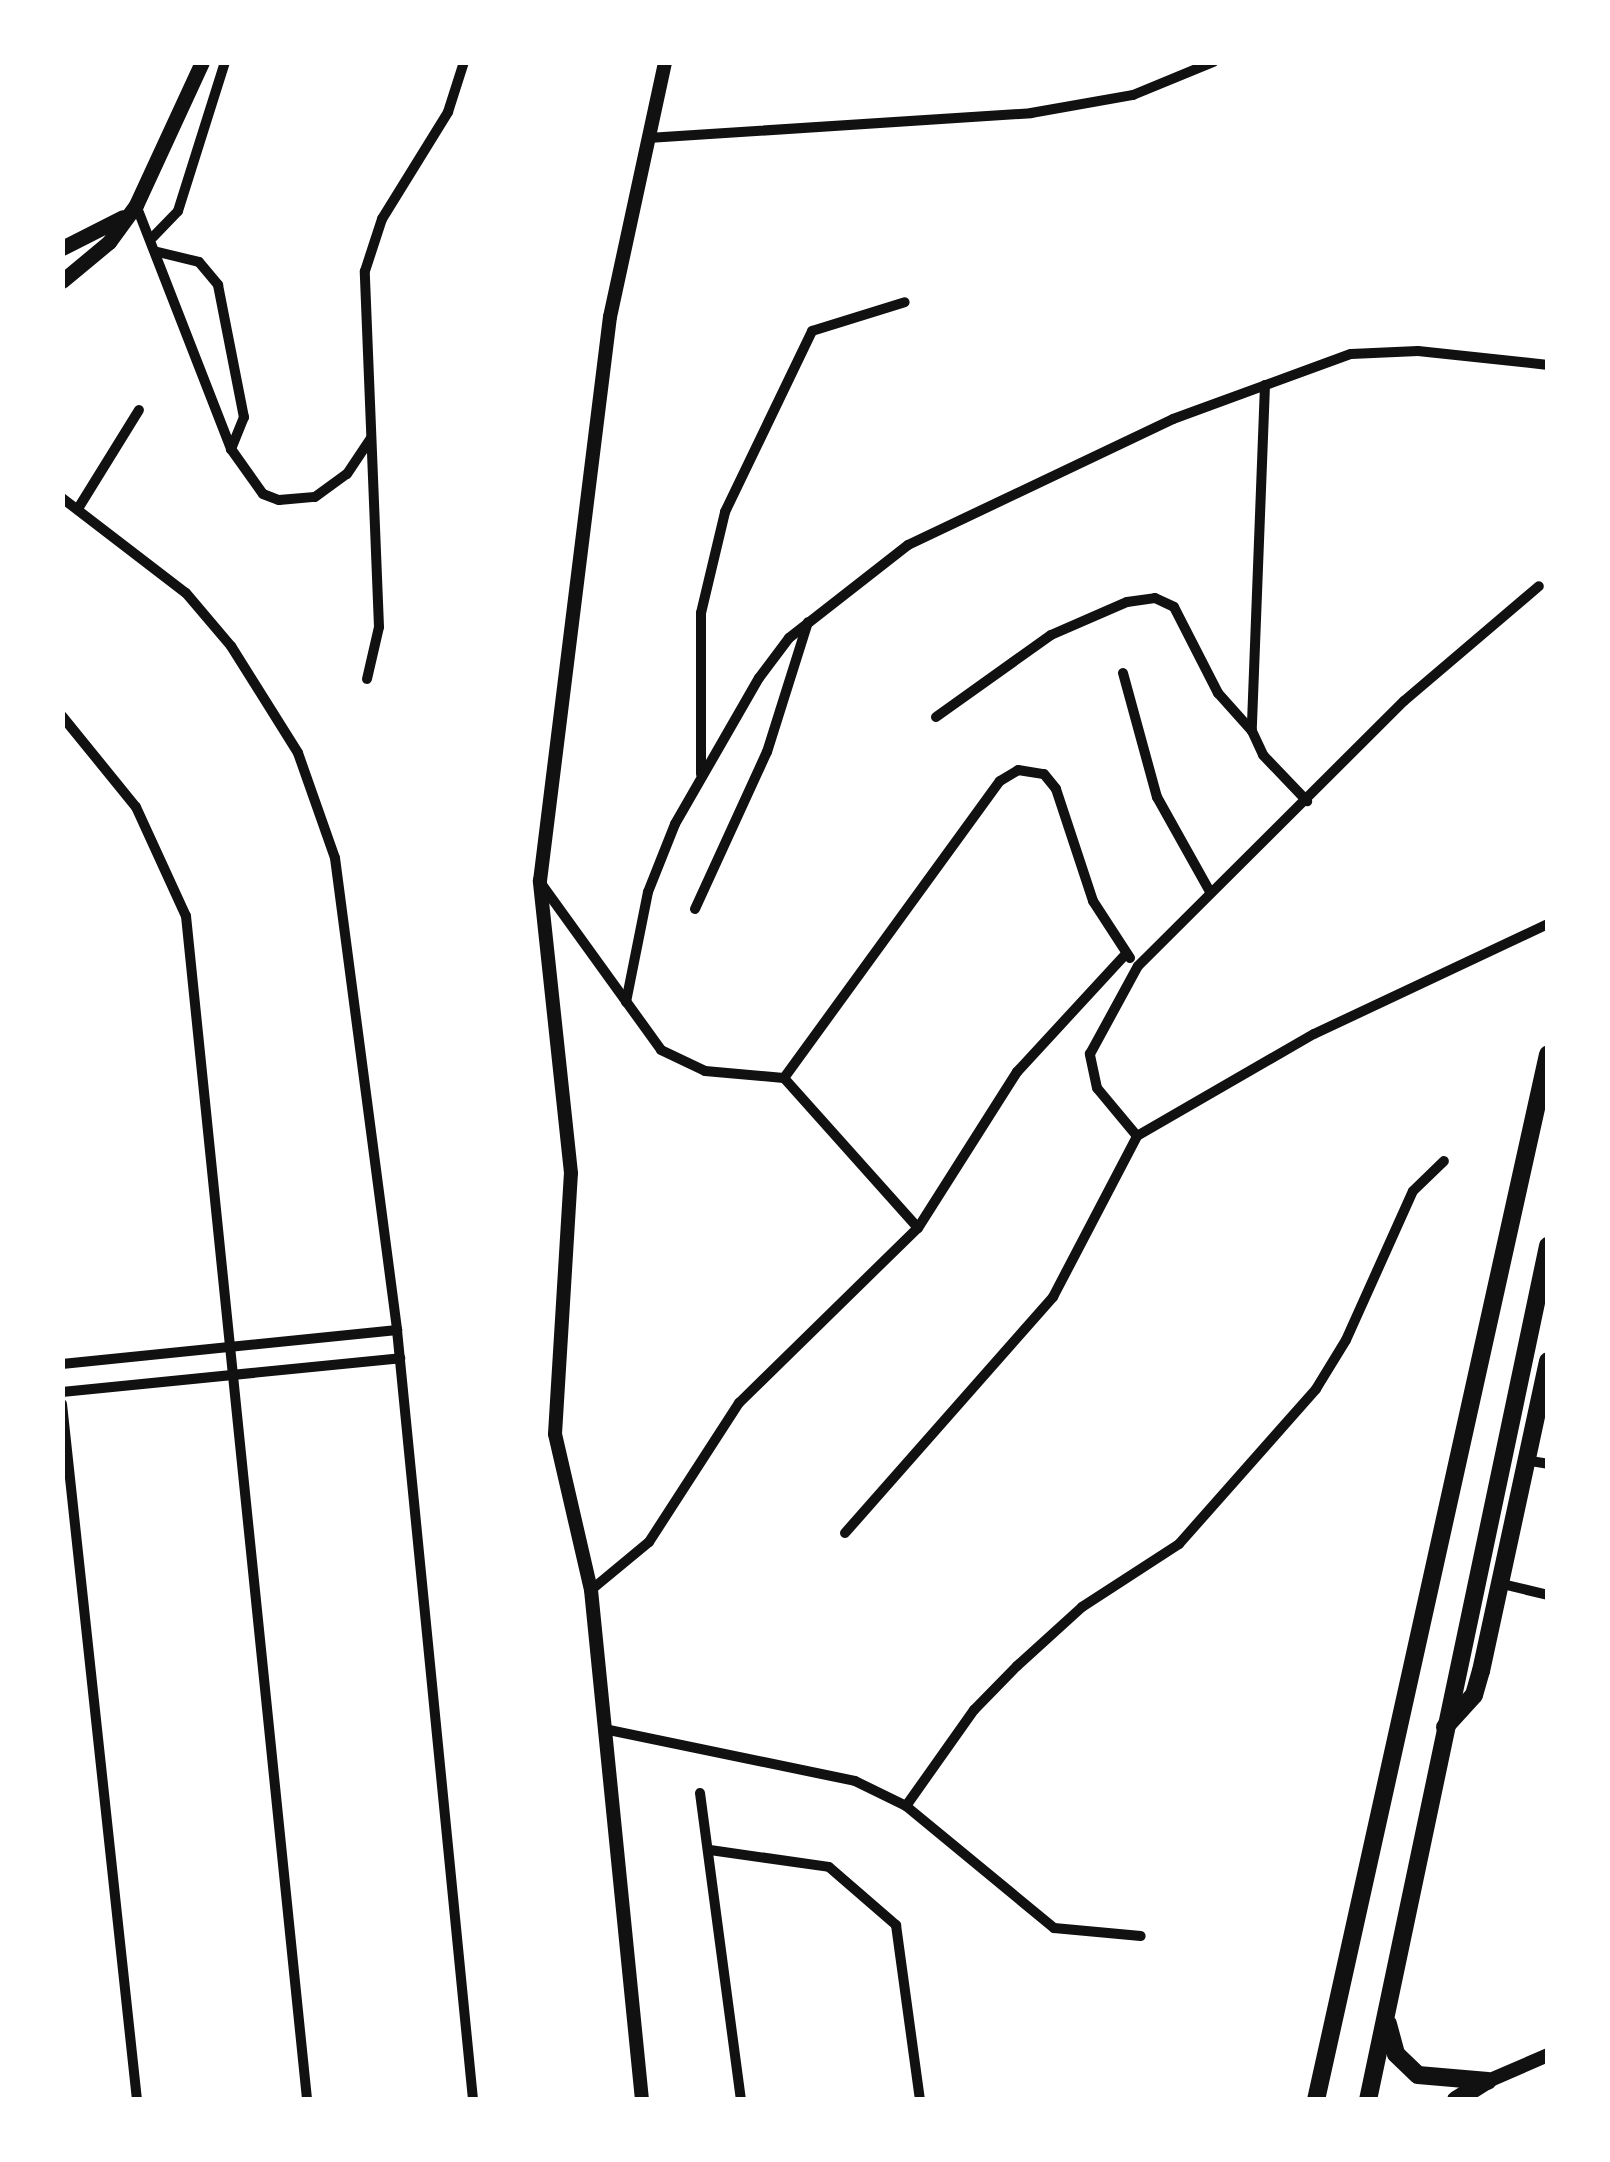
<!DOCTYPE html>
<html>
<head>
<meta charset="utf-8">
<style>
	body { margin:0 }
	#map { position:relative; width:1610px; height:2162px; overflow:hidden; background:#fff; font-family:Inter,sans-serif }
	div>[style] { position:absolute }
	.minor>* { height:10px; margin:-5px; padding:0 5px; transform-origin:5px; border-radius:5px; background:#111 }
	.tertiary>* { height:14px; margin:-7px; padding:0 7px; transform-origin:7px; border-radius:7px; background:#111 }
	.secondary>* { height:15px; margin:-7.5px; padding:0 7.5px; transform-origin:7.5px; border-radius:7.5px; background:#111 }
	.trunk>* { height:18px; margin:-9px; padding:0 9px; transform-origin:9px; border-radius:9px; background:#111 }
	span { translate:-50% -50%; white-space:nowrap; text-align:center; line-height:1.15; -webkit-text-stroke:8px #fff; paint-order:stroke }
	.frame { position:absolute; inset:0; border:65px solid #fff; pointer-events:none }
</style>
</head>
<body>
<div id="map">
	<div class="minor">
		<i style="left:648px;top:138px;width:384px;rotate:-3.7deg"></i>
		<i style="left:1031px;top:113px;width:104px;rotate:-10deg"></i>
		<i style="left:1133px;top:95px;width:87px;rotate:-22.4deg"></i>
		<i style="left:136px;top:205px;width:262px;rotate:68.7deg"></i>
		<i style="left:231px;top:449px;width:55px;rotate:54.6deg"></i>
		<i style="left:263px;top:494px;width:17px;rotate:21deg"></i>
		<i style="left:279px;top:500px;width:36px;rotate:-5deg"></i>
		<i style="left:315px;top:497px;width:39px;rotate:-36deg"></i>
		<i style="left:347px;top:474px;width:43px;rotate:-56.3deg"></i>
		<i style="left:153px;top:237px;width:36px;rotate:-46deg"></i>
		<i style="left:178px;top:211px;width:156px;rotate:-72.5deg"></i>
		<i style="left:158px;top:252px;width:42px;rotate:13.7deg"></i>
		<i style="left:199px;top:262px;width:30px;rotate:50deg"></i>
		<i style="left:218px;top:285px;width:135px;rotate:78.9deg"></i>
		<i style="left:244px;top:417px;width:35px;rotate:112deg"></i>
		<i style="left:1265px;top:385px;width:346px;rotate:92.2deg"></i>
		<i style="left:1252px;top:731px;width:26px;rotate:65deg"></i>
		<i style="left:1263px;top:755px;width:64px;rotate:46.3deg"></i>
		<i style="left:62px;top:498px;width:156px;rotate:37.5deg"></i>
		<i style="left:186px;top:593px;width:70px;rotate:49.7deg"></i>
		<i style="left:231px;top:646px;width:126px;rotate:57.9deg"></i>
		<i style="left:298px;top:753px;width:111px;rotate:70.6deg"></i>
		<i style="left:335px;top:858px;width:476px;rotate:82.5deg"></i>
		<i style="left:397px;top:1330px;width:774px;rotate:84.36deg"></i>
		<i style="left:79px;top:507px;width:114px;rotate:-58.3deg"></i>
		<i style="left:1123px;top:673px;width:129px;rotate:74.7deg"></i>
		<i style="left:1157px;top:797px;width:109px;rotate:60.8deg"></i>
		<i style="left:367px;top:679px;width:53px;rotate:-77deg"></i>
		<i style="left:379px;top:627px;width:356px;rotate:-92.3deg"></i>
		<i style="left:365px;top:271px;width:55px;rotate:-71.9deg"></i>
		<i style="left:382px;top:219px;width:126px;rotate:-58.3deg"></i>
		<i style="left:448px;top:112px;width:52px;rotate:-72.3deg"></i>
		<i style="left:62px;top:716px;width:117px;rotate:50.9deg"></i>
		<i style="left:136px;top:807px;width:120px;rotate:65.4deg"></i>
		<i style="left:186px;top:916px;width:1190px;rotate:84.16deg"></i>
		<i style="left:936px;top:717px;width:141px;rotate:-35.5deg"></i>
		<i style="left:1051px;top:635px;width:83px;rotate:-23.5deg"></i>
		<i style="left:1127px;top:602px;width:28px;rotate:-8deg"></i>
		<i style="left:1155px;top:598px;width:21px;rotate:25deg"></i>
		<i style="left:1174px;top:607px;width:97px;rotate:62.9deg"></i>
		<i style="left:1218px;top:693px;width:51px;rotate:48.2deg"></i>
		<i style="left:701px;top:774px;width:161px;rotate:-90deg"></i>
		<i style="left:701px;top:613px;width:104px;rotate:-76.6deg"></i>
		<i style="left:725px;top:512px;width:201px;rotate:-64.3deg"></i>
		<i style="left:812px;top:331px;width:97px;rotate:-17.3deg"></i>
		<i style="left:540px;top:882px;width:207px;rotate:54.2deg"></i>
		<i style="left:661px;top:1050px;width:49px;rotate:25.5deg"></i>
		<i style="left:705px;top:1071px;width:79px;rotate:5.1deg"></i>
		<i style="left:784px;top:1078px;width:201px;rotate:48.2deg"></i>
		<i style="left:695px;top:909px;width:173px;rotate:-65.4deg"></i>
		<i style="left:767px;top:752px;width:136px;rotate:-72.5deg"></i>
		<i style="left:626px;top:1002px;width:112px;rotate:-78.7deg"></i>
		<i style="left:648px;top:892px;width:73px;rotate:-68.3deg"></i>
		<i style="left:675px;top:824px;width:168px;rotate:-60.1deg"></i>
		<i style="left:759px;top:678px;width:50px;rotate:-53.1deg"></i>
		<i style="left:789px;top:638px;width:151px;rotate:-38deg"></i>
		<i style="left:908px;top:545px;width:293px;rotate:-25.4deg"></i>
		<i style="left:1173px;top:419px;width:189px;rotate:-20.1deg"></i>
		<i style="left:1351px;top:354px;width:67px;rotate:-2.6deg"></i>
		<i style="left:1418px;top:351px;width:131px;rotate:6.1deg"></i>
		<i style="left:784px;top:1078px;width:367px;rotate:-54deg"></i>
		<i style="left:1000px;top:781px;width:21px;rotate:-31deg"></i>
		<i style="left:1018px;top:770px;width:26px;rotate:9deg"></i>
		<i style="left:1044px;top:774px;width:19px;rotate:51deg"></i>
		<i style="left:1056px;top:789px;width:118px;rotate:71.7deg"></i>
		<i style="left:1093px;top:901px;width:68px;rotate:57deg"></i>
		<i style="left:1137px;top:1136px;width:62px;rotate:-129.8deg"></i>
		<i style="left:1097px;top:1088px;width:35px;rotate:-102deg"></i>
		<i style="left:1090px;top:1054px;width:100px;rotate:-61.4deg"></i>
		<i style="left:1138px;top:966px;width:375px;rotate:-44.9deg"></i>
		<i style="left:1404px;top:701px;width:177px;rotate:-40.4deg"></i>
		<i style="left:1137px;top:1136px;width:204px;rotate:-30deg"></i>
		<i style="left:1314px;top:1034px;width:259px;rotate:-25.2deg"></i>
		<i style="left:62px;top:1364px;width:337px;rotate:-5.8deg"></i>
		<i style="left:62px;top:1392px;width:340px;rotate:-5.7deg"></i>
		<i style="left:62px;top:1404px;width:700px;rotate:83.85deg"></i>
		<i style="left:1524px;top:1460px;width:24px;rotate:9deg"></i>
		<i style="left:845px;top:1533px;width:315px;rotate:-48.6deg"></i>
		<i style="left:1053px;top:1297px;width:182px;rotate:-62.4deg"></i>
		<i style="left:1498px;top:1583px;width:51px;rotate:13.5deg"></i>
		<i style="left:591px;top:1590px;width:75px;rotate:-39.6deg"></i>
		<i style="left:649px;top:1542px;width:166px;rotate:-57.1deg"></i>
		<i style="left:739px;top:1403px;width:250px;rotate:-44.4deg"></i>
		<i style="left:918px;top:1228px;width:185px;rotate:-57.6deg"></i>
		<i style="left:1017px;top:1072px;width:161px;rotate:-47.3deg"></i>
		<i style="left:609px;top:1730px;width:251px;rotate:11.7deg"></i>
		<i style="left:855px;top:1781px;width:57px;rotate:26.1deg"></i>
		<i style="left:906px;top:1806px;width:192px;rotate:39.5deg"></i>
		<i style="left:1054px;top:1928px;width:87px;rotate:5.3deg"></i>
		<i style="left:700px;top:1793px;width:310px;rotate:82.4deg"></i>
		<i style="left:906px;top:1806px;width:118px;rotate:-54.7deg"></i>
		<i style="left:974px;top:1710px;width:62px;rotate:-45.7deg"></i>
		<i style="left:1017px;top:1666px;width:88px;rotate:-42.2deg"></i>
		<i style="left:1082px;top:1607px;width:116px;rotate:-33deg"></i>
		<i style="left:1179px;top:1544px;width:207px;rotate:-48.5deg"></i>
		<i style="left:1316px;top:1389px;width:57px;rotate:-58.5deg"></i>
		<i style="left:1346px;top:1340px;width:163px;rotate:-65.8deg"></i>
		<i style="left:1413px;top:1191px;width:43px;rotate:-44.1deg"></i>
		<i style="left:710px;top:1850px;width:120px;rotate:8.1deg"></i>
		<i style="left:829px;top:1867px;width:89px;rotate:40.9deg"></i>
		<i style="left:896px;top:1925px;width:177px;rotate:82.2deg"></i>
	</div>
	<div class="tertiary">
		<i style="left:1488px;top:2081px;width:65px;rotate:-23.4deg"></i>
		<i style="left:642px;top:2100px;width:513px;rotate:-95.71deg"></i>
		<i style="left:591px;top:1590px;width:160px;rotate:-103deg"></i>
		<i style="left:555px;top:1434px;width:261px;rotate:-86.5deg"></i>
		<i style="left:571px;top:1173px;width:294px;rotate:-96.1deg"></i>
		<i style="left:540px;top:881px;width:568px;rotate:-82.93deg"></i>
		<i style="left:610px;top:317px;width:261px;rotate:-77.8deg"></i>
	</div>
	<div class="secondary">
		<i style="left:62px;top:248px;width:68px;rotate:-26.9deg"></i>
		<i style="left:62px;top:281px;width:61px;rotate:-39.7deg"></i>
		<i style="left:109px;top:242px;width:46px;rotate:-53.9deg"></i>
		<i style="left:136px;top:205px;width:157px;rotate:-65.2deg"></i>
	</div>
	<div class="trunk">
		<i style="left:1445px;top:1727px;width:43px;rotate:-47.8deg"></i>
		<i style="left:1474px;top:1695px;width:25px;rotate:-74deg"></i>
		<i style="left:1481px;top:1671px;width:317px;rotate:-77.8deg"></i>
		<i style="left:1388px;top:2024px;width:31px;rotate:75deg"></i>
		<i style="left:1396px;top:2054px;width:30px;rotate:44deg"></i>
		<i style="left:1418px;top:2075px;width:70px;rotate:4.9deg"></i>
		<i style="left:1316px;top:2100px;width:1071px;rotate:-77.49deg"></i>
		<i style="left:1368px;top:2100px;width:873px;rotate:-78.1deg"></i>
		<i style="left:1456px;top:2100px;width:34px;rotate:-32deg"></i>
	</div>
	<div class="frame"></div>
</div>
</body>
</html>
